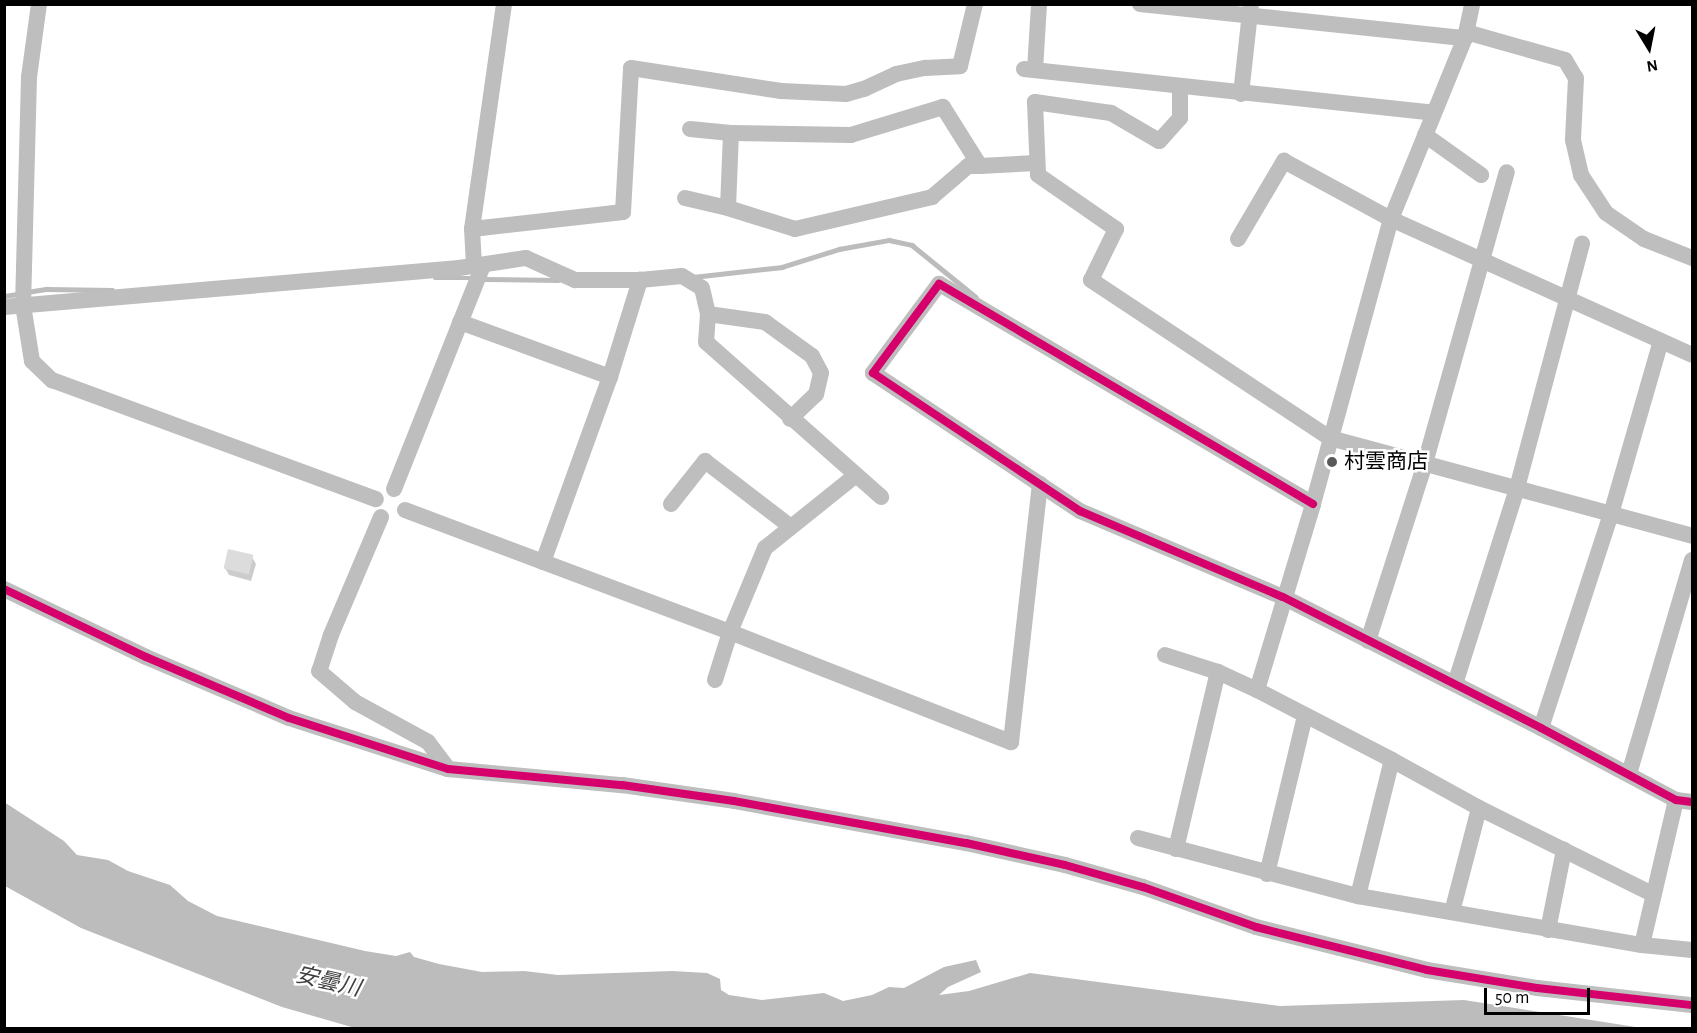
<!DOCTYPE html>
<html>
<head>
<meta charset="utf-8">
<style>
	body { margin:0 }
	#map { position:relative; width:1697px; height:1033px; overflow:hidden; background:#fff; font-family:"Alegreya Sans","Noto Sans JP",sans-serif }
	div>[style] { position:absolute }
	.water>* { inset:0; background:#bcbcbc }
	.shadow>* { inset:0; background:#0003 }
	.stream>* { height:4.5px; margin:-2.25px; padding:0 2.25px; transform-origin:2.25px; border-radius:2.25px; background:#bcbcbc }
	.building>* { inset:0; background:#dcdcdc; transform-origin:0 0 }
	.street>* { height:16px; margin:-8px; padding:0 8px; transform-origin:8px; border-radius:8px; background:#bebebe }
	.cycleway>* { height:8px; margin:-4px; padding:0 4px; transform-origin:4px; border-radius:4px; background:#d6006c }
	.dots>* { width:16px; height:16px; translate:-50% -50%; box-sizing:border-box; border:3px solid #fff; border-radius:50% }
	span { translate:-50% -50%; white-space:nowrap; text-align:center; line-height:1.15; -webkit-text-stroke:5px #fff; paint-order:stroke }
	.poi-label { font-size:21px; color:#000 }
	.left { translate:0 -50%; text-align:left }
	.water-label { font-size:22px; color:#404040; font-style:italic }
	.frame { position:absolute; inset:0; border:6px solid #000; pointer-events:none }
	.north { position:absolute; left:1619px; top:18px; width:60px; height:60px; -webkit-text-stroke:4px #fff; paint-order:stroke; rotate:170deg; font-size:16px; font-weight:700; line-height:24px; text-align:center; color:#000 }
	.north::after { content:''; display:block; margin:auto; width:21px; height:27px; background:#000; clip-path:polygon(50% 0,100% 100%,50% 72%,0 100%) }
	.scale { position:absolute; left:1484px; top:988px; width:106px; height:27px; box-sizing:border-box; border:3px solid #000; border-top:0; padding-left:8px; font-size:18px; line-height:21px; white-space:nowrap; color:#000; -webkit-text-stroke:4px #fff; paint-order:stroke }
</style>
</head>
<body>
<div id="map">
	<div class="water">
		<i style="clip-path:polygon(4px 802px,64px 841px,77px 855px,108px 860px,128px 871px,170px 885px,188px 901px,217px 916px,365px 951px,396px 956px,410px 952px,414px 957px,439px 964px,482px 972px,524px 971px,558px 975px,672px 971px,707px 973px,720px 979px,721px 990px,729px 995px,762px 1000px,824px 993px,843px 1001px,872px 995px,889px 987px,904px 988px,944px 967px,976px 960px,981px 972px,948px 987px,939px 995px,969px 991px,1030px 973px,1280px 1006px,1464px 1000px,1642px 1028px,355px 1028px,282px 1007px,81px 928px,5px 886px)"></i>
	</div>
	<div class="shadow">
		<i style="clip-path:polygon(252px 557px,256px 564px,251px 581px,229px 575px,225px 568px)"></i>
	</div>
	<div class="stream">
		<i style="left:693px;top:277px;width:90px;rotate:-6.4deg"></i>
		<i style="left:782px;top:267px;width:60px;rotate:-17.5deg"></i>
		<i style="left:839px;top:249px;width:51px;rotate:-10.2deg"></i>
		<i style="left:889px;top:240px;width:24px;rotate:12deg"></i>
		<i style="left:912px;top:245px;width:82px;rotate:39.1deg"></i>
		<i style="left:435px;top:278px;width:39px"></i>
		<i style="left:483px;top:279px;width:75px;rotate:0.8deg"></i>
		<i style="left:27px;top:292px;width:20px;rotate:-9deg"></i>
		<i style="left:47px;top:289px;width:65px;rotate:0.9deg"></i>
		<i style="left:4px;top:296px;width:15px;rotate:-8deg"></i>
	</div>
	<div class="building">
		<i style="left:228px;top:549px;width:26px;height:20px;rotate:13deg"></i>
	</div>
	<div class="street">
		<i style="left:39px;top:4px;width:74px;rotate:97.8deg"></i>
		<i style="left:29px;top:77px;width:228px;rotate:91.5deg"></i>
		<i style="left:23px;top:305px;width:57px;rotate:80.9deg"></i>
		<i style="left:32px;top:361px;width:28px;rotate:44deg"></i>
		<i style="left:52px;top:380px;width:345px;rotate:20.2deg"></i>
		<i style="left:1140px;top:4px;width:327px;rotate:6deg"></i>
		<i style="left:1466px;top:32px;width:103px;rotate:15.8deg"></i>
		<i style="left:1565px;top:60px;width:21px;rotate:59deg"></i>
		<i style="left:1576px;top:78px;width:62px;rotate:92.8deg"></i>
		<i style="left:1573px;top:140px;width:36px;rotate:77deg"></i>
		<i style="left:1581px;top:175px;width:45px;rotate:56.7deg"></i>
		<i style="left:1606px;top:213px;width:46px;rotate:34.4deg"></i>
		<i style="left:1644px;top:239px;width:52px;rotate:21.6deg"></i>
		<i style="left:1024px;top:69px;width:412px;rotate:6.1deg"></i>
		<i style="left:1035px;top:70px;width:66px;rotate:-86.5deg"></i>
		<i style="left:1180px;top:87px;width:31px;rotate:90deg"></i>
		<i style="left:1180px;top:118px;width:31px;rotate:132deg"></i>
		<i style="left:1159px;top:141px;width:56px;rotate:-149.7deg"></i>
		<i style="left:1111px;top:113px;width:77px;rotate:-171.8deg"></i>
		<i style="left:1035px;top:102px;width:73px;rotate:87.6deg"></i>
		<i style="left:1038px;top:175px;width:95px;rotate:34.7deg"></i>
		<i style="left:1116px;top:229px;width:57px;rotate:116.1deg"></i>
		<i style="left:1091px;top:280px;width:287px;rotate:33.5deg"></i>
		<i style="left:1330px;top:438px;width:375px;rotate:15.1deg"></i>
		<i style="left:1241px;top:94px;width:91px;rotate:-83.7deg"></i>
		<i style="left:690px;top:129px;width:41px;rotate:5.6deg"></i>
		<i style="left:1425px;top:135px;width:69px;rotate:35.5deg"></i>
		<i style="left:980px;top:166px;width:70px;rotate:-122.1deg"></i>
		<i style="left:943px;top:107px;width:96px;rotate:163.1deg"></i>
		<i style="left:851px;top:135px;width:120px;rotate:-179deg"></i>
		<i style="left:731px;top:133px;width:75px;rotate:92.3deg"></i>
		<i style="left:728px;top:208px;width:70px;rotate:17.4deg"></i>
		<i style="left:795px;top:229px;width:141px;rotate:-13.1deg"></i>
		<i style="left:932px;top:197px;width:48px;rotate:-40.7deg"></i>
		<i style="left:968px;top:166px;width:12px"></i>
		<i style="left:980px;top:166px;width:57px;rotate:-3deg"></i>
		<i style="left:685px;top:198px;width:44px;rotate:13.1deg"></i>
		<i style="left:472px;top:229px;width:152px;rotate:-6.4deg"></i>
		<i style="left:623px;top:212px;width:144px;rotate:-86.8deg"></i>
		<i style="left:631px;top:68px;width:152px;rotate:8.7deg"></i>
		<i style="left:781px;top:91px;width:65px;rotate:2.6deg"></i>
		<i style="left:846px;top:94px;width:19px;rotate:-16deg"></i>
		<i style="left:864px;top:89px;width:35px;rotate:-25deg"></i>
		<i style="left:896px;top:74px;width:30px;rotate:-12deg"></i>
		<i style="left:925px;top:68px;width:35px;rotate:-3deg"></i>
		<i style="left:960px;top:66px;width:64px;rotate:-76.4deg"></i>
		<i style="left:1238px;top:239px;width:91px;rotate:-59.5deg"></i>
		<i style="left:1284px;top:161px;width:122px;rotate:28.5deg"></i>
		<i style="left:1391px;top:219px;width:330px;rotate:24.3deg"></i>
		<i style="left:474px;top:266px;width:37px;rotate:-93deg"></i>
		<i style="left:472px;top:229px;width:227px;rotate:-81.9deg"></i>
		<i style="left:4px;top:307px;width:457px;rotate:-4.9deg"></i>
		<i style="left:459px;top:268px;width:68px;rotate:-8.5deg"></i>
		<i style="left:526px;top:258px;width:54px;rotate:24.2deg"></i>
		<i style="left:575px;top:280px;width:65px"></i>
		<i style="left:640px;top:280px;width:42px;rotate:-5.4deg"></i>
		<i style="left:682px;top:276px;width:23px;rotate:31deg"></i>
		<i style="left:702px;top:288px;width:27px;rotate:77deg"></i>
		<i style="left:708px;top:314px;width:28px;rotate:94deg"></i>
		<i style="left:706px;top:342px;width:234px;rotate:41.5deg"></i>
		<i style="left:708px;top:314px;width:58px;rotate:8deg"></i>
		<i style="left:765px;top:322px;width:58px;rotate:35.9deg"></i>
		<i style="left:812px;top:356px;width:19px;rotate:62deg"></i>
		<i style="left:821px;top:373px;width:22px;rotate:103deg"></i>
		<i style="left:816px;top:394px;width:36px;rotate:136deg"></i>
		<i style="left:460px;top:322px;width:160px;rotate:20.1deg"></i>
		<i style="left:394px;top:489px;width:241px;rotate:-68.3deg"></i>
		<i style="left:671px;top:504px;width:55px;rotate:-51.7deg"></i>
		<i style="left:705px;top:461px;width:108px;rotate:37.5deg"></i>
		<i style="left:1313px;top:504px;width:434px;rotate:-149.5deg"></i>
		<i style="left:939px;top:284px;width:111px;rotate:126.6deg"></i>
		<i style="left:873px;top:373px;width:249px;rotate:33.7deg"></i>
		<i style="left:1080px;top:511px;width:220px;rotate:23deg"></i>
		<i style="left:1283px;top:597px;width:289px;rotate:26.9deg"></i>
		<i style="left:1541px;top:728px;width:153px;rotate:28.1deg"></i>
		<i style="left:1676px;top:800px;width:16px;rotate:7deg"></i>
		<i style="left:405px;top:510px;width:347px;rotate:20.6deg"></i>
		<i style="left:730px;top:632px;width:302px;rotate:21.4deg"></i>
		<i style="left:1011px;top:742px;width:260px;rotate:-83.6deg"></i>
		<i style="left:381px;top:517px;width:128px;rotate:113deg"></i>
		<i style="left:331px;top:635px;width:38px;rotate:108deg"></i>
		<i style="left:319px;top:671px;width:48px;rotate:40.7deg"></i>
		<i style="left:355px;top:702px;width:83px;rotate:28.7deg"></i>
		<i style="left:428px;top:742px;width:34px;rotate:53deg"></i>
		<i style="left:543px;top:562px;width:197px;rotate:-70.1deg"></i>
		<i style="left:610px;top:377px;width:102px;rotate:-72.8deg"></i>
		<i style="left:4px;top:589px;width:157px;rotate:25.6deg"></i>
		<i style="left:146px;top:657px;width:155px;rotate:23.1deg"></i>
		<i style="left:289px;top:718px;width:167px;rotate:17.8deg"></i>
		<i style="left:448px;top:769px;width:175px;rotate:5.3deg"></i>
		<i style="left:622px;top:785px;width:113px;rotate:8.1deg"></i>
		<i style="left:734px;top:801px;width:236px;rotate:10.3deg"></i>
		<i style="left:966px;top:843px;width:101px;rotate:12.5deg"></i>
		<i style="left:1065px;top:865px;width:81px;rotate:15.8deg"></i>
		<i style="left:1143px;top:887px;width:120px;rotate:19.5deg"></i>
		<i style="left:1256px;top:927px;width:176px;rotate:14.1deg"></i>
		<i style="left:1427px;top:970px;width:111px;rotate:9.3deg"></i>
		<i style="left:1537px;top:988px;width:156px;rotate:6.3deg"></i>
		<i style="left:1368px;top:641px;width:187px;rotate:-72.2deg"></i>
		<i style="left:1425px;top:463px;width:302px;rotate:-74.3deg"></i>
		<i style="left:1165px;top:655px;width:56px;rotate:17.8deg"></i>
		<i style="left:1218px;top:672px;width:43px;rotate:24.8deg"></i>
		<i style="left:1257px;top:690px;width:152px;rotate:27.4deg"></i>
		<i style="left:1392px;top:760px;width:99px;rotate:28.9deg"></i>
		<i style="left:1479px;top:808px;width:195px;rotate:26.4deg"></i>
		<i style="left:715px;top:680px;width:50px;rotate:-72.6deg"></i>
		<i style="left:730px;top:632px;width:91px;rotate:-67.4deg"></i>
		<i style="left:765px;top:548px;width:117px;rotate:-38.7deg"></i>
		<i style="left:1455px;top:684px;width:206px;rotate:-72.4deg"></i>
		<i style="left:1517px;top:488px;width:253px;rotate:-75.1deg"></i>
		<i style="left:1257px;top:690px;width:194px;rotate:-73.2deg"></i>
		<i style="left:1313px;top:504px;width:295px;rotate:-74.7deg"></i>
		<i style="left:1391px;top:219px;width:196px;rotate:-67.8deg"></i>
		<i style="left:1465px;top:38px;width:35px;rotate:-78deg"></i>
		<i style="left:1541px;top:728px;width:225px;rotate:-71.9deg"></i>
		<i style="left:1611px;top:514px;width:180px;rotate:-73.9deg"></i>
		<i style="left:1629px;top:774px;width:223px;rotate:-73.6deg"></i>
		<i style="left:1138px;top:838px;width:228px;rotate:14.8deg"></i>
		<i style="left:1358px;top:896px;width:288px;rotate:9.8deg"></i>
		<i style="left:1642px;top:945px;width:50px;rotate:5.7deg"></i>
		<i style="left:1176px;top:849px;width:182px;rotate:-76.7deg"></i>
		<i style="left:1267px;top:874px;width:163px;rotate:-76.5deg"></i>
		<i style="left:1358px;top:896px;width:140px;rotate:-76deg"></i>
		<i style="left:1452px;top:912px;width:107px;rotate:-75.4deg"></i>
		<i style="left:1548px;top:930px;width:82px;rotate:-78.7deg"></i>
		<i style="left:1642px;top:945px;width:149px;rotate:-76.8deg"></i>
	</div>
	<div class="cycleway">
		<i style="left:1313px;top:504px;width:434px;rotate:-149.5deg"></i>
		<i style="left:939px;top:284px;width:111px;rotate:126.6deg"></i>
		<i style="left:873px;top:373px;width:249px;rotate:33.7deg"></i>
		<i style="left:1080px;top:511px;width:220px;rotate:23deg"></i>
		<i style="left:1283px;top:597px;width:289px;rotate:26.9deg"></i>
		<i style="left:1541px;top:728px;width:153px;rotate:28.1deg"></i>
		<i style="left:1676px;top:800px;width:16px;rotate:7deg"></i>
		<i style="left:4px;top:589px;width:157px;rotate:25.6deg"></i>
		<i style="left:146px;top:657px;width:155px;rotate:23.1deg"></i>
		<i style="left:289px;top:718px;width:167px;rotate:17.8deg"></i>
		<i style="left:448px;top:769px;width:175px;rotate:5.3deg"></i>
		<i style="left:622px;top:785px;width:113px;rotate:8.1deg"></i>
		<i style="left:734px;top:801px;width:236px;rotate:10.3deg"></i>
		<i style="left:966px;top:843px;width:101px;rotate:12.5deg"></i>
		<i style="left:1065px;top:865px;width:81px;rotate:15.8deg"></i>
		<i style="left:1143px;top:887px;width:120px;rotate:19.5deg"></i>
		<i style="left:1256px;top:927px;width:176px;rotate:14.1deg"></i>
		<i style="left:1427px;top:970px;width:111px;rotate:9.3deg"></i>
		<i style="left:1537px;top:988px;width:156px;rotate:6.3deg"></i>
	</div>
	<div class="dots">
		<i style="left:1332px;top:462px;background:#595959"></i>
	</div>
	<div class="poi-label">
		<span class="left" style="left:1344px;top:462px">村雲商店</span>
	</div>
	<div class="water-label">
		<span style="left:328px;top:982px;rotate:13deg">安曇川</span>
	</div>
	<div class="frame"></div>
	<div class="north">N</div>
	<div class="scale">50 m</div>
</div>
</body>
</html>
